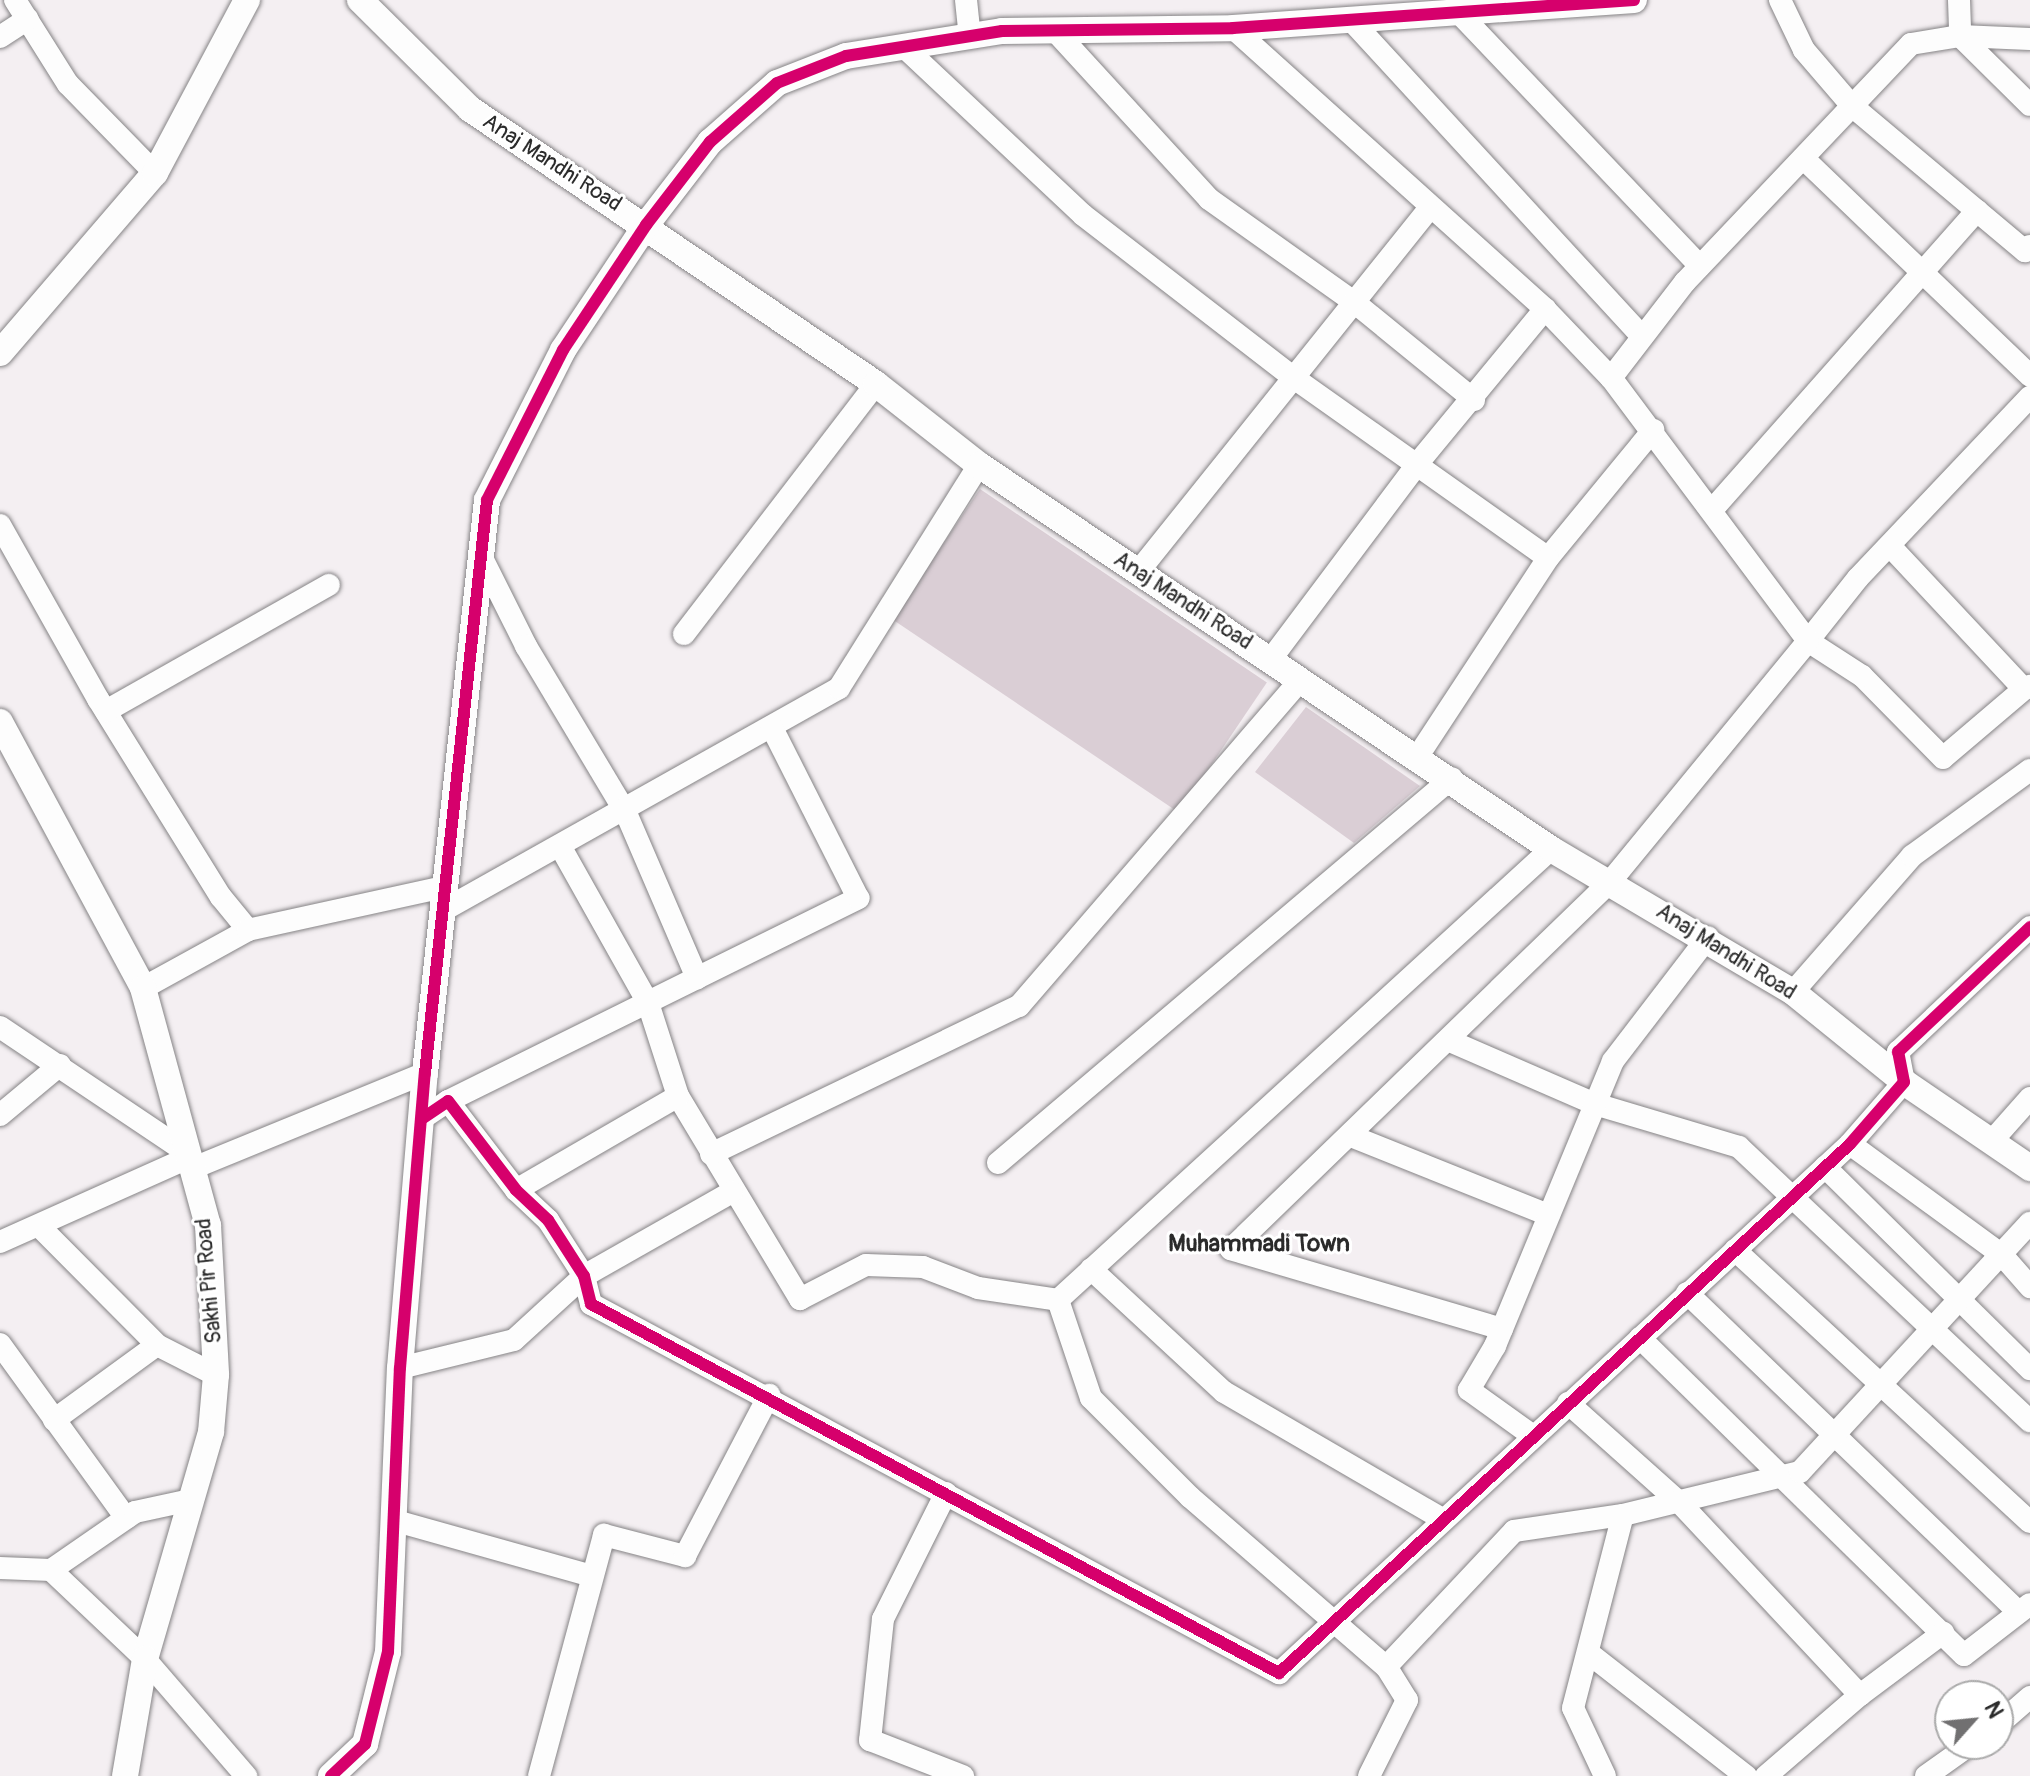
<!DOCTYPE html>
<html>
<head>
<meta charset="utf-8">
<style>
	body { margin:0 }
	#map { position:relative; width:2030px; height:1776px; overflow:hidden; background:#f4eff2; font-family:Pangolin,sans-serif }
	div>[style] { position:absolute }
	.building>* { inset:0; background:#daced5; transform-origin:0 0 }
	.roads { filter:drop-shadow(0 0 2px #858385) drop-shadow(0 0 2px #858385) }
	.minor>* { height:22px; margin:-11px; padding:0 11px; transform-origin:11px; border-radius:11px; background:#fdfdfd }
	.tertiary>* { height:26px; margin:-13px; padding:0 13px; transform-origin:13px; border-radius:13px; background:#fdfdfd }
	.cycleway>* { height:12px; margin:-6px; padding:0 6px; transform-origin:6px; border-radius:6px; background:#d6006c }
	span { translate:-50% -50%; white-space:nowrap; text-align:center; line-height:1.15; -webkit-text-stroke:6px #fff; paint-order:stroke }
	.street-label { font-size:22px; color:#2b2b2b }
	.neighbourhood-label { font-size:24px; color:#2b2b2b; font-weight:700 }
	.north { position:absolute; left:1934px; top:1680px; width:80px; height:80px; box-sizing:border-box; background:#fff; border:2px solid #aaa; border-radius:50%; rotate:63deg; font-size:22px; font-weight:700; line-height:32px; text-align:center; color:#2b2b2b }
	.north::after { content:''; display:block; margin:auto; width:28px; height:36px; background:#717071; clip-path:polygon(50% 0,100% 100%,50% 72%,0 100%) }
</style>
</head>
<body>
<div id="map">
	<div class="building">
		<i style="left:980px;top:489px;width:346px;height:157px;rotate:34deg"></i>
		<i style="clip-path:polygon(1306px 707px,1420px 786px,1354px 843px,1255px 772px)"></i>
	</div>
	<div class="roads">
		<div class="minor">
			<i style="left:15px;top:0;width:99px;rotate:57.8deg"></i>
			<i style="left:68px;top:84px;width:124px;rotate:45.7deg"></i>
			<i style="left:966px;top:0;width:36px;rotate:84deg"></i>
			<i style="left:1780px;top:0;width:55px;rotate:64.4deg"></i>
			<i style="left:1804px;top:50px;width:74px;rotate:49.4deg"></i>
			<i style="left:1852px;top:106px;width:226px;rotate:40deg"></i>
			<i style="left:2025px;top:251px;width:7px;rotate:-45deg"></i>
			<i style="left:1959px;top:0;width:36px;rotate:88deg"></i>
			<i style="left:1960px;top:36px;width:98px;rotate:44.6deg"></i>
			<i style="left:1459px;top:13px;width:349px;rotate:46.4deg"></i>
			<i style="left:1351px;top:20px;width:430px;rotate:47.4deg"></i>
			<i style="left:1233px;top:28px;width:420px;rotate:42deg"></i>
			<i style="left:1545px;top:309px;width:95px;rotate:46.3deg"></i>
			<i style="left:1611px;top:378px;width:121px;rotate:-52.4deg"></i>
			<i style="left:1685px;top:282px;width:328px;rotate:-46.5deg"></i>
			<i style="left:1911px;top:44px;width:50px;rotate:-9.3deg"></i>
			<i style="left:1960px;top:36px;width:70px;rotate:2.5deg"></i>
			<i style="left:1057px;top:33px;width:225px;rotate:47.5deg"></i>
			<i style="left:1209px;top:199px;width:178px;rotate:35.4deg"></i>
			<i style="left:1354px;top:302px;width:155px;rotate:39.2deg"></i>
			<i style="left:0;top:37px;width:33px;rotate:-33deg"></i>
			<i style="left:903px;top:46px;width:247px;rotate:43.2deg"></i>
			<i style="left:1083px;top:215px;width:267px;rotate:37.7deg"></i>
			<i style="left:1294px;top:378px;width:311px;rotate:35.3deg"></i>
			<i style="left:1548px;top:558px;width:166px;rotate:-50.6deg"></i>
			<i style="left:1803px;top:158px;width:315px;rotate:43.8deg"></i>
			<i style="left:1712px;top:510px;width:400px;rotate:-48.5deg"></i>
			<i style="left:0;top:525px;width:200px;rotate:60.6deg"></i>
			<i style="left:98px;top:699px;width:233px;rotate:58.2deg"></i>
			<i style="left:221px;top:897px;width:43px;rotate:50.7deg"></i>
			<i style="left:1890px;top:546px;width:196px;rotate:46.9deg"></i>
			<i style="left:2024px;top:689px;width:7px;rotate:-27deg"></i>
			<i style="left:481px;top:556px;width:101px;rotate:63.4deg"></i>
			<i style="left:526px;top:646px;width:195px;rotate:59.1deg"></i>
			<i style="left:626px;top:813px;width:180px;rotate:66.7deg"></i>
			<i style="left:1138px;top:572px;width:465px;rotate:-51.3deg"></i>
			<i style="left:684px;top:634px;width:315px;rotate:-52.5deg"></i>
			<i style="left:1271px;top:659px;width:245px;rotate:-53.1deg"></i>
			<i style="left:1418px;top:463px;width:200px;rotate:-50.5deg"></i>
			<i style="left:2024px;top:689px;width:106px;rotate:139.6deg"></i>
			<i style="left:1943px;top:758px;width:115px;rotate:-134.6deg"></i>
			<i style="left:1862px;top:676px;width:64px;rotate:-147.1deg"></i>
			<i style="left:1808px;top:641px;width:80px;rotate:-51.6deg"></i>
			<i style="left:1858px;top:578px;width:250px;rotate:-46.5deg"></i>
			<i style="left:106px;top:711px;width:256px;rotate:-29.5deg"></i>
			<i style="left:1416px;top:759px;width:240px;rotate:-56.7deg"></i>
			<i style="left:560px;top:846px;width:180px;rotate:60.7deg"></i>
			<i style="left:648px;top:1003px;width:98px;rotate:72.1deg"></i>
			<i style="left:678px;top:1096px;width:237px;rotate:59deg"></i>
			<i style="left:800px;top:1299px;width:74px;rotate:-27.3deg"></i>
			<i style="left:866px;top:1265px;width:57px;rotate:2deg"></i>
			<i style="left:923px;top:1267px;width:59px;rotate:20.9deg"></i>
			<i style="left:978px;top:1288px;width:81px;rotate:8.5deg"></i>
			<i style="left:442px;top:911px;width:455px;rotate:-29.3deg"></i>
			<i style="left:839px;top:688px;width:263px;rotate:-57.9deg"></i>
			<i style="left:143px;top:988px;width:120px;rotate:-28.9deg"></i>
			<i style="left:248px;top:930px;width:200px;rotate:-12.4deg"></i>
			<i style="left:1793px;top:992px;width:181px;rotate:-48.8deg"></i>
			<i style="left:1912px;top:856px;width:146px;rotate:-36.1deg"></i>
			<i style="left:0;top:1027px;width:224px;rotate:33.9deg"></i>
			<i style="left:1450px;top:1041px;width:158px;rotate:23.5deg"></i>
			<i style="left:1595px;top:1104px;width:150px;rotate:16.6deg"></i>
			<i style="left:1739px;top:1147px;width:400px;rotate:43.3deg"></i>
			<i style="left:448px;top:1101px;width:458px;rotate:-26.3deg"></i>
			<i style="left:858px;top:898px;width:191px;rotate:-116.8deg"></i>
			<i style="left:0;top:1115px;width:78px;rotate:-39.8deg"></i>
			<i style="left:423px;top:1118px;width:30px;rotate:-34deg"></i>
			<i style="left:448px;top:1101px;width:112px;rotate:52.6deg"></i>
			<i style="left:516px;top:1190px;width:44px;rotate:43.2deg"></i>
			<i style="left:548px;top:1220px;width:67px;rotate:57.3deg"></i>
			<i style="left:584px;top:1276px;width:29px;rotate:76deg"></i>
			<i style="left:591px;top:1304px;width:781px;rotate:28.21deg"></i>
			<i style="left:1279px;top:1673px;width:778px;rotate:-42.81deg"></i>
			<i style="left:1850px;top:1144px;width:82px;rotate:-48.9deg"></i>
			<i style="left:1904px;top:1082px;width:31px;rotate:-101deg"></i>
			<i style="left:1898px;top:1052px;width:182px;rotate:-43.4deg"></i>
			<i style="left:1351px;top:1136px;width:213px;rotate:21.8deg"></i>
			<i style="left:1991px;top:1142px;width:59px;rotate:-48.4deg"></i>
			<i style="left:1850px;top:1144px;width:188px;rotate:36.1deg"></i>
			<i style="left:2002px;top:1255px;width:43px;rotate:48.8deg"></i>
			<i style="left:711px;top:1154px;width:342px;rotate:-25.7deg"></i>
			<i style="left:1019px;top:1006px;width:430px;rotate:-49.2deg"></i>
			<i style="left:998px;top:1163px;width:595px;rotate:-40.3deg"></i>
			<i style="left:1825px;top:1167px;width:288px;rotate:44.6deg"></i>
			<i style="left:191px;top:1169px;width:253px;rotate:-22.3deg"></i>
			<i style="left:516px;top:1190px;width:187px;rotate:-30.1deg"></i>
			<i style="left:40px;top:1227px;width:166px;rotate:45.2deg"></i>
			<i style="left:157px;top:1345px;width:66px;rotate:27deg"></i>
			<i style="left:0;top:1242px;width:206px;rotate:-24.1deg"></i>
			<i style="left:1735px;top:1250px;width:401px;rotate:42.7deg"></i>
			<i style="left:1091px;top:1269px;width:181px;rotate:42.8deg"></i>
			<i style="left:1224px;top:1392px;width:252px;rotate:30.2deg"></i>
			<i style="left:1687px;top:1293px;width:460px;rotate:43.9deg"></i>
			<i style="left:1058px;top:1300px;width:103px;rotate:71.4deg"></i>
			<i style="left:1091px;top:1398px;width:140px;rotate:45deg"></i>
			<i style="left:1190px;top:1497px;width:259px;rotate:40.9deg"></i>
			<i style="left:1386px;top:1667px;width:187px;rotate:-46.7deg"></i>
			<i style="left:1514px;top:1531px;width:110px;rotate:-8.4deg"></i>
			<i style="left:1058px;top:1300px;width:668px;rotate:-42.45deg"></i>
			<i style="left:1502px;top:1329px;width:283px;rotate:-163.6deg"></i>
			<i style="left:1231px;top:1249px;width:528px;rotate:-44.08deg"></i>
			<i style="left:1610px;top:882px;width:312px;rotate:-50.6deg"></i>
			<i style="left:1808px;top:641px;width:329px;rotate:-126.8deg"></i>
			<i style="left:1640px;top:1338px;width:453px;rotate:44.4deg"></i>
			<i style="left:1964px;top:1655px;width:83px;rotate:-37.7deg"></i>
			<i style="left:0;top:1344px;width:215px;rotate:54.1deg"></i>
			<i style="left:400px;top:1368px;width:117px;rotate:-13.8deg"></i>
			<i style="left:514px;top:1340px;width:95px;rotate:-42.4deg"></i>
			<i style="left:584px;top:1276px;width:170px;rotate:-29.6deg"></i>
			<i style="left:1568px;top:1403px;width:152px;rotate:41.8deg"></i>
			<i style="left:1681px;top:1504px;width:262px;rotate:46.9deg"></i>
			<i style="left:1860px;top:1695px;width:104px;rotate:-36.8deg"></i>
			<i style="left:54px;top:1420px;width:127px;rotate:-36.1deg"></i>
			<i style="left:1533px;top:1436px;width:79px;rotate:-144.3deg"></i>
			<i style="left:1469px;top:1390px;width:51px;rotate:-59.4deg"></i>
			<i style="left:1495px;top:1346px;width:308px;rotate:-67.5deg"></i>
			<i style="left:1613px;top:1061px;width:156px;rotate:-52.5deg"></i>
			<i style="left:946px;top:1493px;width:141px;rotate:116.6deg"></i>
			<i style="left:883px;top:1619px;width:122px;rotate:96.1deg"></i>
			<i style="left:870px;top:1740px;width:100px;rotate:21.2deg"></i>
			<i style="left:396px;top:1521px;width:204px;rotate:15.7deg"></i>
			<i style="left:0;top:1568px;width:51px;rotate:2.2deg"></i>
			<i style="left:51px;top:1570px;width:129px;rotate:43.4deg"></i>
			<i style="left:145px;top:1659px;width:155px;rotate:49.2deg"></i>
			<i style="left:51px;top:1570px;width:102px;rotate:-34.6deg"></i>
			<i style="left:135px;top:1512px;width:52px;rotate:-12.2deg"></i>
			<i style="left:1591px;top:1655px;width:197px;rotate:38deg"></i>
			<i style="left:1998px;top:1725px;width:43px;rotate:-41.2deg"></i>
			<i style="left:539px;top:1776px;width:250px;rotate:-74.9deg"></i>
			<i style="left:604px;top:1535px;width:84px;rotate:14.5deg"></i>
			<i style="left:685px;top:1556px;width:182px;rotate:-62.4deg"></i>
			<i style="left:1369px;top:1776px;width:85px;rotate:-63.4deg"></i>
			<i style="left:1407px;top:1700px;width:39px;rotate:-122deg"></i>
			<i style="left:1605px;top:1776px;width:75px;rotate:-115.2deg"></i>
			<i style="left:1573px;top:1708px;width:199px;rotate:-75.5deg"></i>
			<i style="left:1623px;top:1515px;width:182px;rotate:-13.7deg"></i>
			<i style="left:1800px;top:1472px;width:339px;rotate:-47.3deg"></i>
			<i style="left:1766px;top:1776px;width:124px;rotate:-40.8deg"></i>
			<i style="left:1926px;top:1776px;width:55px;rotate:-35.4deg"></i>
		</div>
		<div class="tertiary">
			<i style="left:360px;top:0;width:155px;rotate:44.7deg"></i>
			<i style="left:470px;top:109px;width:490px;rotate:34.1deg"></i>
			<i style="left:876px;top:384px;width:131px;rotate:38.2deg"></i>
			<i style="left:979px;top:465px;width:689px;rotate:33.87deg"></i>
			<i style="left:1551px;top:849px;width:281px;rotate:30.6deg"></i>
			<i style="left:1793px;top:992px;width:143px;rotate:39deg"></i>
			<i style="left:1904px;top:1082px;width:153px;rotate:34.3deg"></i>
			<i style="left:0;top:353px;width:238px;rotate:-49.3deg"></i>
			<i style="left:155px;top:173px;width:196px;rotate:-62deg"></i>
			<i style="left:0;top:722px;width:302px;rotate:61.7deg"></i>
			<i style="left:143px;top:988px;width:246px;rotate:74.7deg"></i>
			<i style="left:208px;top:1225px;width:150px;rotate:86.9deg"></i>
			<i style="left:216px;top:1375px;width:57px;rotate:95deg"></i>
			<i style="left:211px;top:1432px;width:236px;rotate:106.2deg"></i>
			<i style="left:145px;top:1659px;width:119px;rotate:99.7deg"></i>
			<i style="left:331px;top:1776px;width:47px;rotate:-43.3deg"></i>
			<i style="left:365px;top:1744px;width:95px;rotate:-76deg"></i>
			<i style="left:388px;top:1652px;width:284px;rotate:-87.6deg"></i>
			<i style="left:400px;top:1368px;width:296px;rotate:-85.2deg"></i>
			<i style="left:425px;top:1073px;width:576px;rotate:-83.82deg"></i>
			<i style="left:487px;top:500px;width:168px;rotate:-63.1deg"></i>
			<i style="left:563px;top:350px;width:150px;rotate:-56.4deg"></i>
			<i style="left:646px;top:225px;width:105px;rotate:-52.4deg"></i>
			<i style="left:710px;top:142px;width:89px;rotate:-41.4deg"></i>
			<i style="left:777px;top:83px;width:74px;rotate:-21.4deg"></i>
			<i style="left:846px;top:56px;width:158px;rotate:-9.1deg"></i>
			<i style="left:1002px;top:31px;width:231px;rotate:-0.7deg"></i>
			<i style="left:1233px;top:28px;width:402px;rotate:-4deg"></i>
		</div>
	</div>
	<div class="cycleway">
		<i style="left:423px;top:1118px;width:30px;rotate:-34deg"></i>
		<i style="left:448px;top:1101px;width:112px;rotate:52.6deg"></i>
		<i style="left:516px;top:1190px;width:44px;rotate:43.2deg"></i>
		<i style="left:548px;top:1220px;width:67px;rotate:57.3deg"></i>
		<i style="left:584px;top:1276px;width:29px;rotate:76deg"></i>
		<i style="left:591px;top:1304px;width:781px;rotate:28.21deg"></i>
		<i style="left:1279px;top:1673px;width:778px;rotate:-42.81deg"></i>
		<i style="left:1850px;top:1144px;width:82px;rotate:-48.9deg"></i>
		<i style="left:1904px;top:1082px;width:31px;rotate:-101deg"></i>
		<i style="left:1898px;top:1052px;width:182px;rotate:-43.4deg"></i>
		<i style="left:331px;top:1776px;width:47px;rotate:-43.3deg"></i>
		<i style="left:365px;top:1744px;width:95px;rotate:-76deg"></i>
		<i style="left:388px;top:1652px;width:284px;rotate:-87.6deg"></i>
		<i style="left:400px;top:1368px;width:296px;rotate:-85.2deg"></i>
		<i style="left:425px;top:1073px;width:576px;rotate:-83.82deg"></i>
		<i style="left:487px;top:500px;width:168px;rotate:-63.1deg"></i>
		<i style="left:563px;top:350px;width:150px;rotate:-56.4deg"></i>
		<i style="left:646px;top:225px;width:105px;rotate:-52.4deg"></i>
		<i style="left:710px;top:142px;width:89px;rotate:-41.4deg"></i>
		<i style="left:777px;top:83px;width:74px;rotate:-21.4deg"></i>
		<i style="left:846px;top:56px;width:158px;rotate:-9.1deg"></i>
		<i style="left:1002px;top:31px;width:231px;rotate:-0.7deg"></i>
		<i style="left:1233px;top:28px;width:402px;rotate:-4deg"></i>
	</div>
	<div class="street-label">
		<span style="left:552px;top:163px;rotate:33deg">Anaj Mandhi Road</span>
		<span style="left:1183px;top:601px;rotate:33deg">Anaj Mandhi Road</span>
		<span style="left:1726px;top:952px;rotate:32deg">Anaj Mandhi Road</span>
		<span style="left:209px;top:1281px;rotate:-95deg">Sakhi Pir Road</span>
	</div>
	<div class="neighbourhood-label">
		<span style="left:1259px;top:1244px">Muhammadi Town</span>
	</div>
	<div class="north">N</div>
</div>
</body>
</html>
